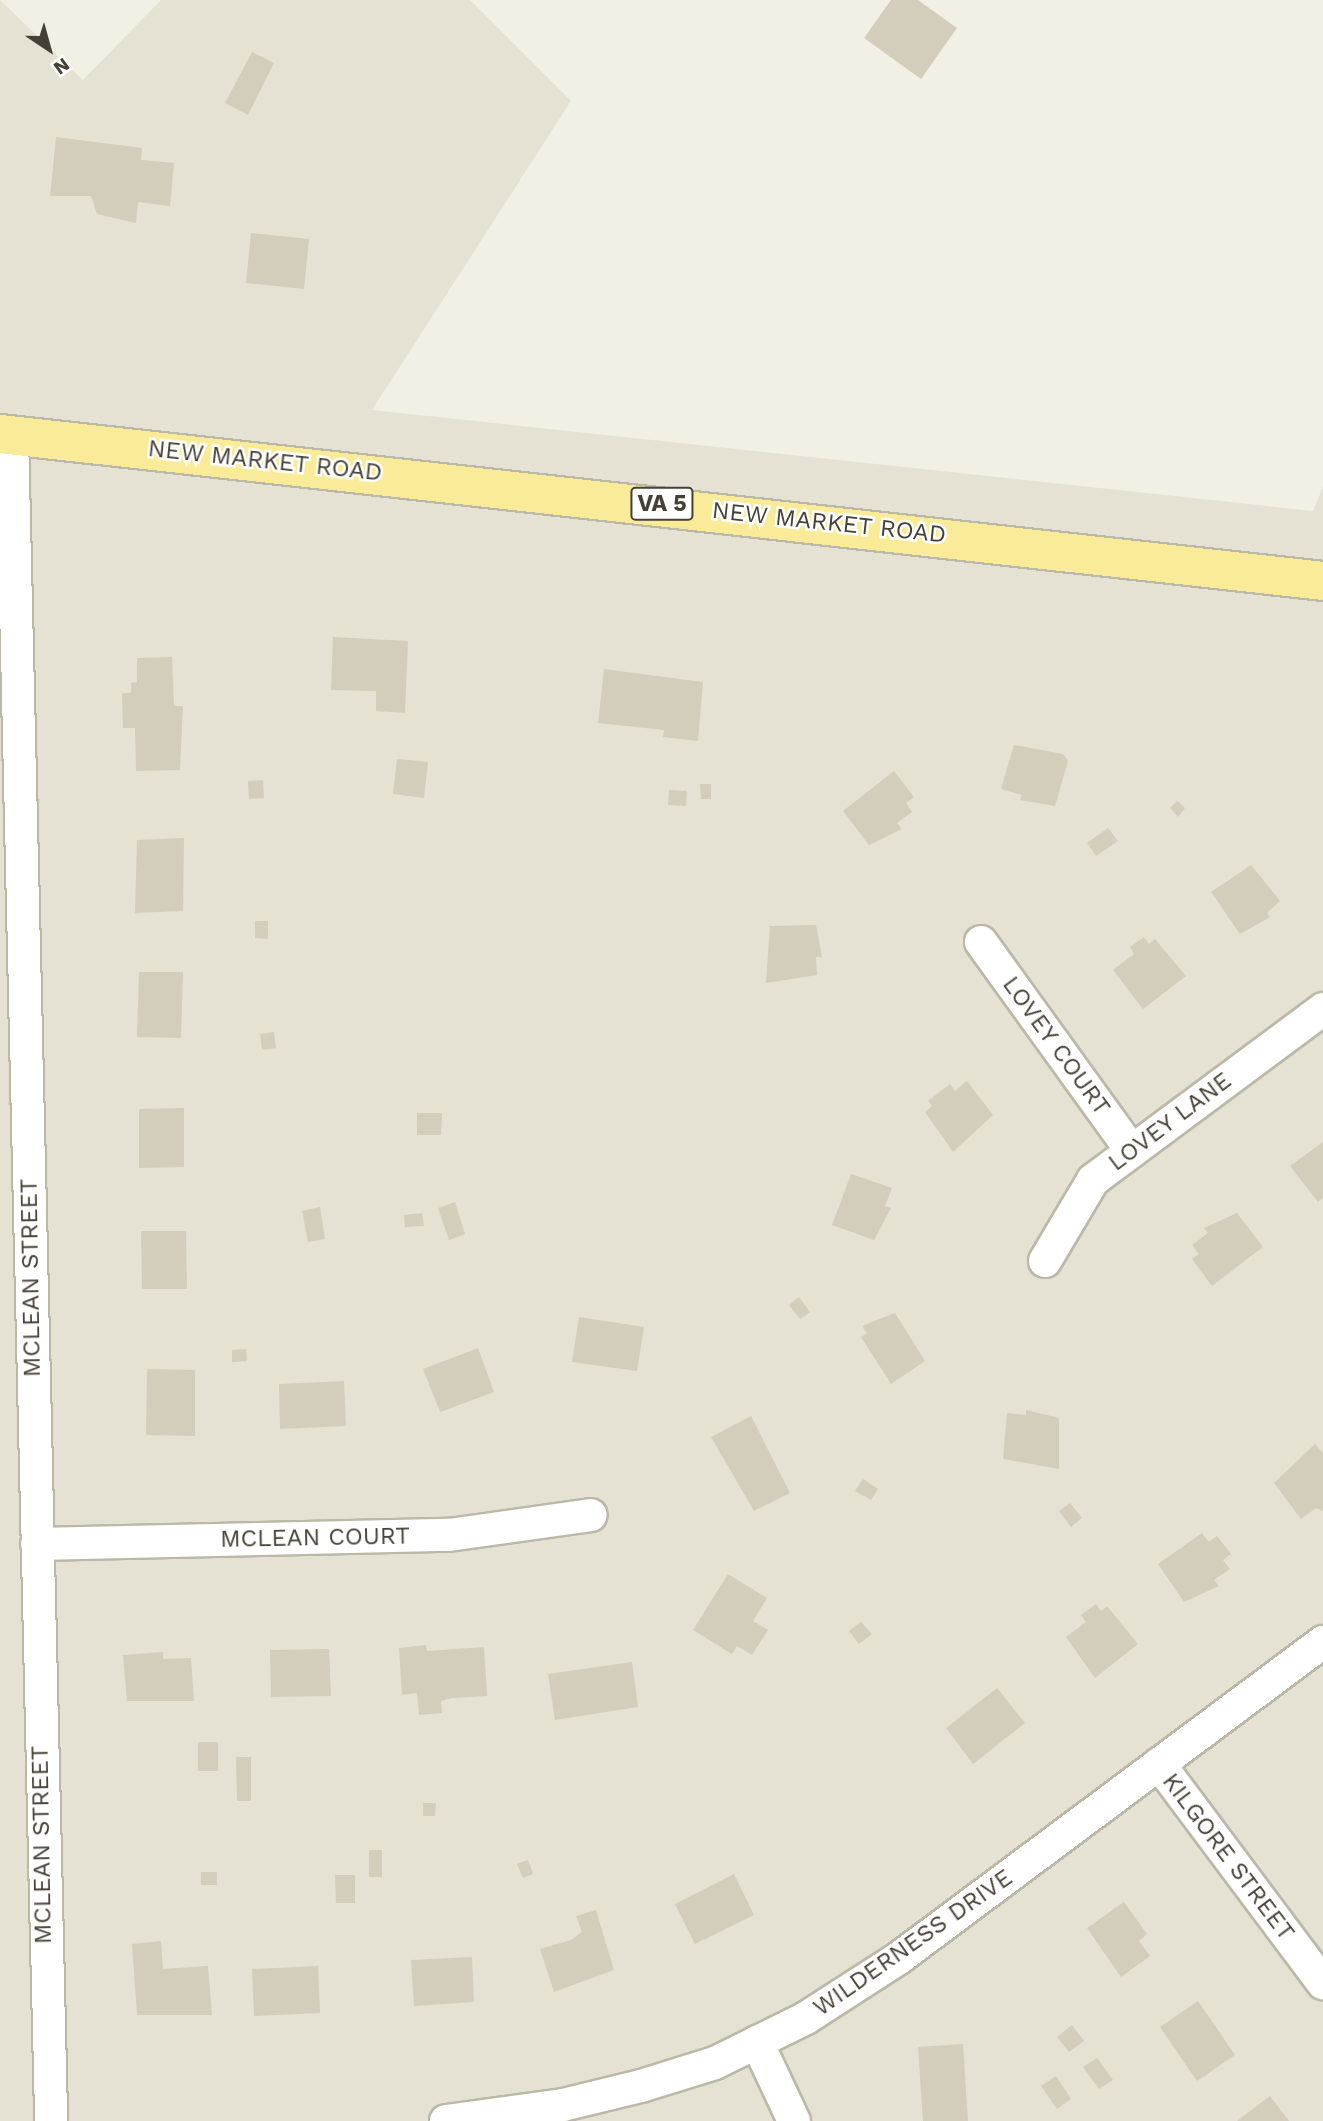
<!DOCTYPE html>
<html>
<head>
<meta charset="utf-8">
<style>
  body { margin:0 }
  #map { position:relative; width:1323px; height:2121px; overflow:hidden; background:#f2f0e5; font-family:"Work Sans",sans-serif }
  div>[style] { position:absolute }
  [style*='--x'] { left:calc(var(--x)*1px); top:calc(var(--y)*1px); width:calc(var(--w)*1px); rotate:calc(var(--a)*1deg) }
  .residential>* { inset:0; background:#e5e2d3 }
  .building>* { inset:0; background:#d3cdbb }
  .roads { filter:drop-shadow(2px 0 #bcb8a8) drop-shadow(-2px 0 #bcb8a8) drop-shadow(0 2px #bcb8a8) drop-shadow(0 -2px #bcb8a8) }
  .street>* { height:32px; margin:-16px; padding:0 16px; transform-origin:16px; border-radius:16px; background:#fff }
  .primary>* { height:38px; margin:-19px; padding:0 19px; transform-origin:19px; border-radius:19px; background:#f9eb97 }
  span { translate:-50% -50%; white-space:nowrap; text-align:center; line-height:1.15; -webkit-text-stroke:5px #fff; paint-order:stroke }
  .shield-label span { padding:2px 5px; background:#fff; border:2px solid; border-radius:5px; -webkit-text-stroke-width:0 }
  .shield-label { font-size:23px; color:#444035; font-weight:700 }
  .street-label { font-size:24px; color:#444035 }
  .north { position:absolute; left:14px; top:14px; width:70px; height:70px; -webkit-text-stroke:5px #fff; paint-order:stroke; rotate:144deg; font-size:19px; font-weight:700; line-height:28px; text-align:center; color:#444035 }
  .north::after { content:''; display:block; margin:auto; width:24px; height:32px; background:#444035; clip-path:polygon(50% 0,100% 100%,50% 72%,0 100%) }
</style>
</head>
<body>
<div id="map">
  <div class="residential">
    <div style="clip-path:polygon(0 0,83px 80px,161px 0,470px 0,571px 101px,372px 410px,1313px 511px,1323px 487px,1323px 2121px,0 2121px)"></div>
  </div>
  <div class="building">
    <div style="clip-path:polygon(891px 0,918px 0,957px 28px,921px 79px,864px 38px)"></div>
    <div style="clip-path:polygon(252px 52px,274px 63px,248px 115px,225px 103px)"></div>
    <div style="clip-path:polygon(56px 137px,142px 148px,141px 160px,174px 163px,170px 206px,138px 202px,136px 223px,97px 214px,91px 196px,50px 196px)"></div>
    <div style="clip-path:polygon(251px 233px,309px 239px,304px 289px,246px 283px)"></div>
    <div style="clip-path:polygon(333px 637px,408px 641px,405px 713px,376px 711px,376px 691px,331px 690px)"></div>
    <div style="clip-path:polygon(172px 657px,174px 706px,183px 706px,180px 770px,136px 771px,135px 728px,123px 728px,122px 693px,131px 693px,131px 683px,137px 682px,137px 658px)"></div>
    <div style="clip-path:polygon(604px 669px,703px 682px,698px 741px,663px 737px,664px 730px,598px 723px)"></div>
    <div style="clip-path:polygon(1014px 745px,1063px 754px,1068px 761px,1055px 806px,1020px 800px,1022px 795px,1001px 789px)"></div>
    <div style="clip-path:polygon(397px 759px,428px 762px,424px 798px,393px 794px)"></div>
    <div style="clip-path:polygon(894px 771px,914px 797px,906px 803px,912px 812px,897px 823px,902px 829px,869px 845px,843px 811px)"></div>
    <div style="clip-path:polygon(263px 780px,264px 798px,249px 799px,248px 781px)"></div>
    <div style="clip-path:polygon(700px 784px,711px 784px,711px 799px,701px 799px)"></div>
    <div style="clip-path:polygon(669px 790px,687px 791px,686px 806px,668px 805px)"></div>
    <div style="clip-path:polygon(1177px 801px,1185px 808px,1178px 817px,1170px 808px)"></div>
    <div style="clip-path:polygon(1108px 828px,1118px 841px,1096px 856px,1087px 843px)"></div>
    <div style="clip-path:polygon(184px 838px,183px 911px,135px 913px,137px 840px)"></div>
    <div style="clip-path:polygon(1251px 865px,1280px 901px,1267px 913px,1270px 917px,1240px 934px,1211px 892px)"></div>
    <div style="clip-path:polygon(255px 921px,268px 921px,268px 939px,255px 938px)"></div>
    <div style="clip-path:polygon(816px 925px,822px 957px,816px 957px,817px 975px,766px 983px,770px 926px)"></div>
    <div style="clip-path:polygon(1144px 937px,1149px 944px,1155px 939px,1186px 976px,1143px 1009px,1113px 970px,1134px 954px,1130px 947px)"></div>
    <div style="clip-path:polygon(139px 972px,183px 972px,181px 1038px,137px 1037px)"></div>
    <div style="clip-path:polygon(274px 1032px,276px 1048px,262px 1050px,260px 1034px)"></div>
    <div style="clip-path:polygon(967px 1081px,993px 1115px,953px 1152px,925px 1112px,932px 1106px,928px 1101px,950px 1084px,955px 1091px)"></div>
    <div style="clip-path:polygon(184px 1108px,184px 1167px,139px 1168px,139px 1109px)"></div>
    <div style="clip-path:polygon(417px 1113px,442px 1113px,441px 1135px,417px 1135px)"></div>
    <div style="clip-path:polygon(1323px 1142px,1323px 1198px,1318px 1202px,1290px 1166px)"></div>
    <div style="clip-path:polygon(851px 1174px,892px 1188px,885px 1206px,891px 1208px,874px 1240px,832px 1225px)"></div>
    <div style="clip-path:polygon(455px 1202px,465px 1234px,449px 1240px,438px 1208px)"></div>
    <div style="clip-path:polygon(320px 1207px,325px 1239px,308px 1242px,302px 1211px)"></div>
    <div style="clip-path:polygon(422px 1213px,424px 1226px,405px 1227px,404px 1215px)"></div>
    <div style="clip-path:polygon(1237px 1213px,1263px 1247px,1212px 1286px,1192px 1259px,1199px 1254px,1192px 1245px,1208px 1233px,1204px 1228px)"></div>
    <div style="clip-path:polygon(141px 1231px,186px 1231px,187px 1289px,142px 1289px)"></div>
    <div style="clip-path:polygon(799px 1297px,810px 1312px,800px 1319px,789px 1305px)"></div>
    <div style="clip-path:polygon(895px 1313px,925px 1361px,891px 1384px,861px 1337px,867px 1333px,862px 1326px)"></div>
    <div style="clip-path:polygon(579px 1317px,644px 1327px,637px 1371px,572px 1362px)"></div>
    <div style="clip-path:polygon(478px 1348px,494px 1392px,440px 1412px,423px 1369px)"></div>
    <div style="clip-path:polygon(246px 1349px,247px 1361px,232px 1362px,232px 1350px)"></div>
    <div style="clip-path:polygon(147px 1369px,195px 1370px,195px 1436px,146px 1435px)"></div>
    <div style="clip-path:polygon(344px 1381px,346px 1426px,280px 1429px,279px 1384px)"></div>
    <div style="clip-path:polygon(1026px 1410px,1059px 1418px,1059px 1469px,1003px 1459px,1007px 1413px,1026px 1415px)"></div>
    <div style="clip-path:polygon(751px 1416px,790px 1493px,754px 1511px,711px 1437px)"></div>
    <div style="clip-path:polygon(1315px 1444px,1323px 1453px,1323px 1511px,1316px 1508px,1301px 1519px,1274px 1483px)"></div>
    <div style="clip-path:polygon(863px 1479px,878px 1489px,871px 1500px,855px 1491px)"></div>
    <div style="clip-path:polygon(1070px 1503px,1082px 1518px,1071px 1527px,1059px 1511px)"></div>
    <div style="clip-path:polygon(1202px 1533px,1209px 1542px,1217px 1536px,1231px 1554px,1223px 1560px,1230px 1569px,1214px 1580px,1219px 1586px,1184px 1602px,1158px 1564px)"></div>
    <div style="clip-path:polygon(728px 1574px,767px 1598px,753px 1621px,768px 1630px,752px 1655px,737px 1646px,732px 1654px,693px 1630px)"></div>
    <div style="clip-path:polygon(1096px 1604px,1101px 1611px,1107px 1606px,1138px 1644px,1095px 1678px,1066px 1637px,1086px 1622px,1081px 1615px)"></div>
    <div style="clip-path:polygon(861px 1622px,872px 1634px,859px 1644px,849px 1631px)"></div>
    <div style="clip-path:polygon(426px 1645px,427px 1651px,484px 1647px,487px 1696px,452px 1698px,441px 1701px,442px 1713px,419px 1715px,417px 1693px,402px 1695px,399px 1648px)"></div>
    <div style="clip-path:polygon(329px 1649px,331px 1696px,271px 1697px,270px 1650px)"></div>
    <div style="clip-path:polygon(163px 1652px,163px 1659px,191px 1658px,194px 1701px,127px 1701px,123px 1655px)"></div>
    <div style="clip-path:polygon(632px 1662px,638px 1707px,555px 1720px,548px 1674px)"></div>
    <div style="clip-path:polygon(997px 1688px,1025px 1723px,973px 1764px,946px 1728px)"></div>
    <div style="clip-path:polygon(198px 1742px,218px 1742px,218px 1771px,198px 1771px)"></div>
    <div style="clip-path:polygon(236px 1757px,251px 1757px,251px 1801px,237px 1801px)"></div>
    <div style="clip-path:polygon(423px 1803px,436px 1803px,435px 1816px,423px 1816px)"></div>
    <div style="clip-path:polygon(369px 1850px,382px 1850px,382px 1877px,369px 1877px)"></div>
    <div style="clip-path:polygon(528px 1860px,533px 1874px,523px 1878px,517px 1864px)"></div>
    <div style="clip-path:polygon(201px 1872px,217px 1872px,217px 1885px,201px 1885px)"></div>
    <div style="clip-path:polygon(734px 1874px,754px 1915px,695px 1944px,675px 1904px)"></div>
    <div style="clip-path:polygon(335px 1875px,355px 1875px,355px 1903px,336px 1903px)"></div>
    <div style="clip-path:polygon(1124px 1902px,1147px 1934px,1139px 1941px,1150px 1956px,1121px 1977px,1087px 1928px)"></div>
    <div style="clip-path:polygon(596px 1910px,614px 1970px,554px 1992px,540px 1949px,571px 1940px,582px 1932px,576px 1916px)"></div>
    <div style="clip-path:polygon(161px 1941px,163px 1969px,208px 1966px,212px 2015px,137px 2015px,132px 1944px)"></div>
    <div style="clip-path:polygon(472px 1957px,474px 2002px,414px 2006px,411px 1960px)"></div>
    <div style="clip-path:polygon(318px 1966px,320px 2013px,254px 2016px,252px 1969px)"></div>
    <div style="clip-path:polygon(1198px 2001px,1235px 2055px,1197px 2081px,1160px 2027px)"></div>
    <div style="clip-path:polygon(1072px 2025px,1084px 2041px,1069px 2052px,1057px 2037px)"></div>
    <div style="clip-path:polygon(963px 2044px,968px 2121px,923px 2121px,918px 2047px)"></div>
    <div style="clip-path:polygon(1097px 2058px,1113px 2080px,1099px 2089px,1083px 2067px)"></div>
    <div style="clip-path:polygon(1056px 2076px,1071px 2099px,1057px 2109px,1041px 2086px)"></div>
    <div style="clip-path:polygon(1270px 2096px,1289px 2121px,1237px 2121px)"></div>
  </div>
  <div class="roads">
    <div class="street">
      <div style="--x:12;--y:435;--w:1686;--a:88.67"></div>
      <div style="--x:981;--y:942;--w:258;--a:54.2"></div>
      <div style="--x:1045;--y:1261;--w:94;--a:-59.3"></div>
      <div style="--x:1093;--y:1180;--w:287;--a:-36.6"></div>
      <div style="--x:37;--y:1544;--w:412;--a:-1.3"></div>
      <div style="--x:449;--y:1535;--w:143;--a:-8"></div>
      <div style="--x:1159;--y:1764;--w:274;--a:53.2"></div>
      <div style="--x:757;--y:2042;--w:87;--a:64.9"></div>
      <div style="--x:446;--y:2121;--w:118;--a:-7.8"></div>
      <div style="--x:563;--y:2105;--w:80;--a:-13.7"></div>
      <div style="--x:641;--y:2086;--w:77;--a:-17.3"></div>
      <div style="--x:715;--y:2063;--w:102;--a:-26.3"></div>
      <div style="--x:806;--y:2018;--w:111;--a:-32.8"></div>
      <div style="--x:899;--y:1958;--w:529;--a:-36.7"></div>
    </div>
    <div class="primary">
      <div style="--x:0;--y:434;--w:1331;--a:6.34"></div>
    </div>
  </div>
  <div class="shield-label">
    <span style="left:662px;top:504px">VA 5</span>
  </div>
  <div class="street-label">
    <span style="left:265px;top:461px;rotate:6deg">NEW MARKET ROAD</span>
    <span style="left:829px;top:523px;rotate:6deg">NEW MARKET ROAD</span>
    <span style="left:1056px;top:1046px;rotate:54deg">LOVEY COURT</span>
    <span style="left:1170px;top:1122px;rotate:-37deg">LOVEY LANE</span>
    <span style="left:31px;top:1278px;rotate:-91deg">MCLEAN STREET</span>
    <span style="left:315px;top:1538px;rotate:-1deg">MCLEAN COURT</span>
    <span style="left:42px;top:1845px;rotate:-91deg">MCLEAN STREET</span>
    <span style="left:1228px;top:1857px;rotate:53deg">KILGORE STREET</span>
    <span style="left:913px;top:1943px;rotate:-35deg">WILDERNESS DRIVE</span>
  </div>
  <div class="north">N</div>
</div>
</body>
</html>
